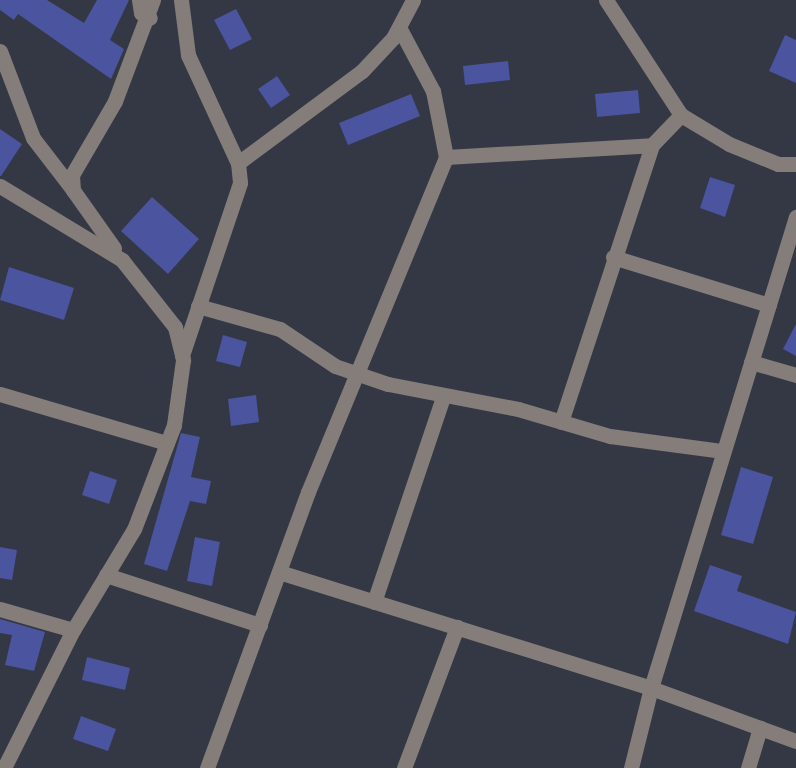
<!DOCTYPE html>
<html>
<head>
<meta charset="utf-8">
<style>
  body { margin:0 }
  #map { position:relative; width:796px; height:768px; overflow:hidden; background:#343744; font-family:"DM Sans",sans-serif }
  div>[style] { position:absolute }
  [style*='--x'] { left:calc(var(--x)*1px); top:calc(var(--y)*1px); width:calc(var(--w)*1px); rotate:calc(var(--a)*1deg) }
  .building>* { inset:0; background:#4a549f }
  .minor>* { height:15px; margin:-7.5px; padding:0 7.5px; transform-origin:7.5px; border-radius:7.5px; background:#847d79 }
  span { translate:-50% -50%; white-space:nowrap; text-align:center; line-height:1.15; -webkit-text-stroke:5px #2a2d3a; paint-order:stroke }
</style>
</head>
<body>
<div id="map">
  <div class="building">
    <div style="clip-path:polygon(0 0,47px 0,84px 23px,97px 0,129px 0,110px 40px,124px 49px,111px 79px,18px 14px,14px 20px,0 10px)"></div>
    <div style="clip-path:polygon(236px 9px,252px 39px,230px 50px,214px 20px)"></div>
    <div style="clip-path:polygon(785px 35px,796px 40px,796px 83px,769px 71px)"></div>
    <div style="clip-path:polygon(508px 61px,510px 80px,465px 85px,463px 66px)"></div>
    <div style="clip-path:polygon(277px 76px,290px 95px,271px 108px,258px 89px)"></div>
    <div style="clip-path:polygon(638px 90px,640px 113px,597px 117px,595px 94px)"></div>
    <div style="clip-path:polygon(411px 94px,420px 116px,348px 145px,339px 123px)"></div>
    <div style="clip-path:polygon(0 129px,22px 144px,1px 176px,0 176px)"></div>
    <div style="clip-path:polygon(710px 177px,735px 185px,725px 217px,700px 208px)"></div>
    <div style="clip-path:polygon(152px 197px,199px 239px,168px 274px,121px 231px)"></div>
    <div style="clip-path:polygon(9px 267px,74px 288px,64px 320px,0 300px)"></div>
    <div style="clip-path:polygon(796px 324px,796px 356px,783px 349px)"></div>
    <div style="clip-path:polygon(223px 335px,247px 342px,240px 367px,216px 361px)"></div>
    <div style="clip-path:polygon(256px 395px,259px 422px,231px 426px,228px 399px)"></div>
    <div style="clip-path:polygon(181px 433px,200px 437px,191px 477px,211px 481px,206px 504px,190px 501px,167px 571px,144px 564px)"></div>
    <div style="clip-path:polygon(741px 467px,773px 477px,753px 544px,721px 535px)"></div>
    <div style="clip-path:polygon(90px 471px,117px 480px,109px 504px,82px 495px)"></div>
    <div style="clip-path:polygon(195px 537px,220px 542px,212px 586px,187px 581px)"></div>
    <div style="clip-path:polygon(0 547px,17px 550px,12px 580px,0 578px)"></div>
    <div style="clip-path:polygon(710px 565px,742px 576px,737px 591px,796px 612px,788px 644px,694px 611px)"></div>
    <div style="clip-path:polygon(0 619px,45px 632px,34px 671px,5px 665px,12px 635px,0 633px)"></div>
    <div style="clip-path:polygon(87px 657px,130px 668px,125px 690px,82px 680px)"></div>
    <div style="clip-path:polygon(81px 716px,116px 729px,108px 751px,73px 739px)"></div>
  </div>
  <div class="minor">
    <div style="--x:139;--y:0;--w:13;--a:81"></div>
    <div style="--x:141;--y:13;--w:10;--a:29"></div>
    <div style="--x:181;--y:0;--w:55;--a:82.7"></div>
    <div style="--x:188;--y:55;--w:119;--a:65.2"></div>
    <div style="--x:238;--y:163;--w:20;--a:84"></div>
    <div style="--x:240;--y:183;--w:182;--a:108.6"></div>
    <div style="--x:606;--y:0;--w:137;--a:56.9"></div>
    <div style="--x:681;--y:115;--w:56;--a:31.1"></div>
    <div style="--x:729;--y:144;--w:53;--a:22.2"></div>
    <div style="--x:778;--y:164;--w:18;--a:0"></div>
    <div style="--x:0;--y:51;--w:93;--a:69.2"></div>
    <div style="--x:33;--y:138;--w:66;--a:52.4"></div>
    <div style="--x:446;--y:157;--w:206;--a:-3.3"></div>
    <div style="--x:238;--y:163;--w:154;--a:-36.6"></div>
    <div style="--x:362;--y:71;--w:45;--a:-46.8"></div>
    <div style="--x:393;--y:38;--w:43;--a:-62.2"></div>
    <div style="--x:0;--y:186;--w:143;--a:31.2"></div>
    <div style="--x:122;--y:260;--w:85;--a:51.7"></div>
    <div style="--x:175;--y:327;--w:34;--a:76"></div>
    <div style="--x:183;--y:360;--w:66;--a:97.9"></div>
    <div style="--x:174;--y:425;--w:111;--a:111"></div>
    <div style="--x:134;--y:529;--w:118;--a:121.1"></div>
    <div style="--x:73;--y:630;--w:154;--a:116.6"></div>
    <div style="--x:114;--y:248;--w:71;--a:-125.3"></div>
    <div style="--x:73;--y:190;--w:15;--a:-94"></div>
    <div style="--x:72;--y:175;--w:86;--a:-59.8"></div>
    <div style="--x:115;--y:101;--w:108;--a:-69.4"></div>
    <div style="--x:613;--y:257;--w:163;--a:17.1"></div>
    <div style="--x:198;--y:306;--w:85;--a:15.7"></div>
    <div style="--x:280;--y:329;--w:66;--a:33.9"></div>
    <div style="--x:335;--y:366;--w:56;--a:18.8"></div>
    <div style="--x:388;--y:384;--w:132;--a:10.9"></div>
    <div style="--x:518;--y:409;--w:96;--a:16.4"></div>
    <div style="--x:610;--y:436;--w:114;--a:7.6"></div>
    <div style="--x:751;--y:362;--w:47;--a:16.1"></div>
    <div style="--x:0;--y:394;--w:174;--a:16.4"></div>
    <div style="--x:561;--y:422;--w:292;--a:-71.8"></div>
    <div style="--x:652;--y:145;--w:42;--a:-46"></div>
    <div style="--x:279;--y:572;--w:390;--a:17.3"></div>
    <div style="--x:651;--y:688;--w:154;--a:20.1"></div>
    <div style="--x:106;--y:575;--w:162;--a:18"></div>
    <div style="--x:374;--y:602;--w:216;--a:-71.4"></div>
    <div style="--x:0;--y:609;--w:76;--a:16"></div>
    <div style="--x:207;--y:768;--w:294;--a:-69.9"></div>
    <div style="--x:308;--y:492;--w:362;--a:-67.6"></div>
    <div style="--x:446;--y:157;--w:67;--a:-101.1"></div>
    <div style="--x:433;--y:91;--w:72;--a:-118"></div>
    <div style="--x:404;--y:768;--w:151;--a:-69.4"></div>
    <div style="--x:631;--y:768;--w:82;--a:-76"></div>
    <div style="--x:651;--y:688;--w:493;--a:-72.9"></div>
    <div style="--x:748;--y:768;--w:42;--a:-73.3"></div>
  </div>
</div>
</body>
</html>
